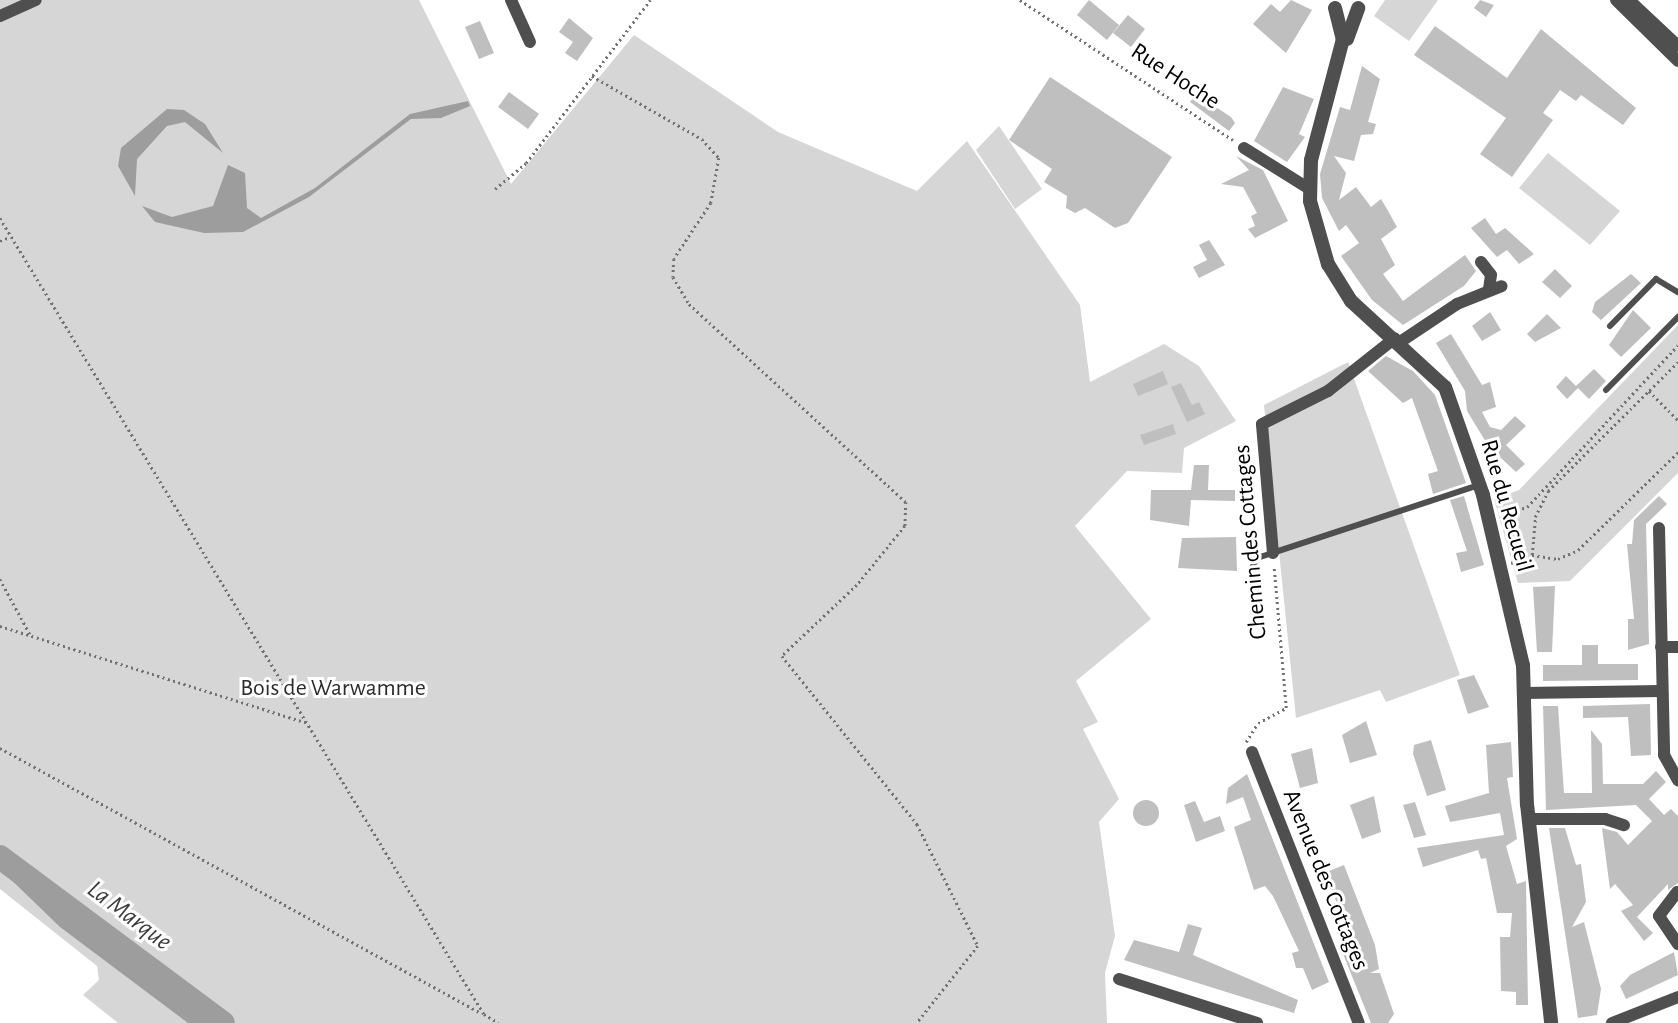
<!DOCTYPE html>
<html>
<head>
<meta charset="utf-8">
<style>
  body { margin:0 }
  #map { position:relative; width:1678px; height:1023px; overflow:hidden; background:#fff; font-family:"Alegreya Sans",sans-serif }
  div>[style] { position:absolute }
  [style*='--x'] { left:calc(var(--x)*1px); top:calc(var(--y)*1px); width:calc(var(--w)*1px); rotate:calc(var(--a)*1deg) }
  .green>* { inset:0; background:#d6d6d6 }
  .water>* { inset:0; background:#9d9d9d }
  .river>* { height:24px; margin:-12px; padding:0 12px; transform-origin:12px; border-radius:12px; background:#9d9d9d }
  .building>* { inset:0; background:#bfbfbf }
  .round { border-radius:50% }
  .path>* { height:2.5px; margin-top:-1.25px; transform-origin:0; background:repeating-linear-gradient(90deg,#717171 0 2px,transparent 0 5.5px) }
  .service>* { height:6px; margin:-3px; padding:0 3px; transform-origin:3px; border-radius:3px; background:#4f4f4f }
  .minor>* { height:12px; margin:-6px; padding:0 6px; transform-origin:6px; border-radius:6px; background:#4f4f4f }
  .tertiary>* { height:14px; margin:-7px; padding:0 7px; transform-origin:7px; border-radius:7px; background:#4f4f4f }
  span { translate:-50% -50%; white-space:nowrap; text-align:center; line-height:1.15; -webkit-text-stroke:6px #fff; paint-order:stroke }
  .street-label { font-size:24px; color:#000 }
  .park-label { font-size:24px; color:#2d2d2d }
  .water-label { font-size:26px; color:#3e3e3e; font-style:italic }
</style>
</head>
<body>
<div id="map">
  <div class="green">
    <div style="clip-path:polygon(0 0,419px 0,511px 184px,634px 35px,778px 132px,917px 191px,967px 141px,1080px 305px,1090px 382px,1164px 344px,1199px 366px,1236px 421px,1184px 448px,1182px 473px,1127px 471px,1075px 526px,1151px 619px,1076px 681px,1098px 722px,1083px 729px,1119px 799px,1099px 822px,1115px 936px,1105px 973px,1107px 1023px,118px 1023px,83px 995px,99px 980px,97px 966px,0 889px)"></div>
    <div style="clip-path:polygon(1385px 0,1438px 0,1409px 41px,1374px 16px)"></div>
    <div style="clip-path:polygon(999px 126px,1042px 189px,1015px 209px,976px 150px)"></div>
    <div style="clip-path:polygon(1548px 153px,1620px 211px,1590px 245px,1519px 188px)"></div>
    <div style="clip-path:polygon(1678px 325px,1678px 473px,1570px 581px,1518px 583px,1494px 499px,1519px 490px)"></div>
    <div style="clip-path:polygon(1348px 362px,1460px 675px,1386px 702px,1380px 690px,1296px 718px,1264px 405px)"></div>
  </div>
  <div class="water">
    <div style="clip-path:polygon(468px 101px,470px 106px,441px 118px,411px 119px,309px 197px,243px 232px,204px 233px,155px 222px,142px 206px,172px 217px,213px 206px,228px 165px,245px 173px,247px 208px,261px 218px,315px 188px,410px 114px)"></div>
    <div style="clip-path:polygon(167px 109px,184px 110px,205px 124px,223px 153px,185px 122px,167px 126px,137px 159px,135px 196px,118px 166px,121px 148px)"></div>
    <div style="clip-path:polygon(0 858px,75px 926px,203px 1023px,188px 1023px,60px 927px,0 869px)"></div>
  </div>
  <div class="river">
    <div style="--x:0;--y:857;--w:278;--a:36.7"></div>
  </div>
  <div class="building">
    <div style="clip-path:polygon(1089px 0,1119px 25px,1107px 40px,1077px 15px)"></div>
    <div style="clip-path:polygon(1291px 0,1312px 10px,1286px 53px,1253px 24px,1271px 4px,1280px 12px)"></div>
    <div style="clip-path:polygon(1480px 0,1494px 5px,1486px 17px,1474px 8px)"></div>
    <div style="clip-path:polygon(1128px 15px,1145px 29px,1131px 47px,1113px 33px)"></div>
    <div style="clip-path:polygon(569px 18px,593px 38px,577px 61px,565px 53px,573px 42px,559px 32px)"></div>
    <div style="clip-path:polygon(480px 21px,494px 53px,479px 59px,465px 27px)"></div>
    <div style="clip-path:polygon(1435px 26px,1507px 78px,1541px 29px,1636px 108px,1623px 125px,1581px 95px,1576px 101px,1560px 90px,1543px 113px,1553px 120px,1512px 177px,1480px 154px,1506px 118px,1414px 55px)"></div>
    <div style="clip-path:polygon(1362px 66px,1380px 79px,1368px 122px,1376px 124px,1373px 134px,1361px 135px,1354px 161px,1334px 156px,1346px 173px,1339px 200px,1356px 187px,1371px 207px,1381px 199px,1387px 209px,1397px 227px,1381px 239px,1395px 265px,1383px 274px,1403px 301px,1465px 255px,1476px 271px,1464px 286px,1403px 325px,1372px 300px,1341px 256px,1359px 243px,1346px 225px,1339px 231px,1322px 198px,1320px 174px,1340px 107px,1350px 110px)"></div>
    <div style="clip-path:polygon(1050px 77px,1172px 157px,1128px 223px,1115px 228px,1085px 208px,1075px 213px,1066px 208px,1067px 196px,1044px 182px,1052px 169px,1009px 140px)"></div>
    <div style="clip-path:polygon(1283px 87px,1314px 99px,1299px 134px,1305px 137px,1287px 162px,1254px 141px)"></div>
    <div style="clip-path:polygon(509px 92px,539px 114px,528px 129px,498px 107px)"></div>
    <div style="clip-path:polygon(1196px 94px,1231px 117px,1235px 123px,1229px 131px,1190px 102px)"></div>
    <div style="clip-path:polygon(1236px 156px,1263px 170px,1288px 221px,1255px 238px,1248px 229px,1255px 226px,1251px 216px,1257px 213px,1243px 187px,1221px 184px,1249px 170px)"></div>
    <div style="clip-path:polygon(1485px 218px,1496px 234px,1505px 228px,1534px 254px,1519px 264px,1507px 250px,1497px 257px,1471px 228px)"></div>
    <div style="clip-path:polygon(1209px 240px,1225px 265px,1199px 278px,1193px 267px,1207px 260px,1199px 245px)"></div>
    <div style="clip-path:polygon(1555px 269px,1572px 286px,1560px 298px,1542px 282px)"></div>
    <div style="clip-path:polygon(1631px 274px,1641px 283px,1601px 320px,1592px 312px,1595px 302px)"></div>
    <div style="clip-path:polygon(1633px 310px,1651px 328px,1621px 357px,1609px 345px)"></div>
    <div style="clip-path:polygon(1490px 312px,1501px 330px,1482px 341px,1472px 326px)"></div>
    <div style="clip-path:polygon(1547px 314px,1561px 328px,1535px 342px,1527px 334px)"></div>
    <div style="clip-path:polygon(1451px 334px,1482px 385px,1490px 382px,1496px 407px,1482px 412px,1490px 427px,1501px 430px,1515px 416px,1526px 426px,1506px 445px,1525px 464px,1516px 472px,1489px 447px,1467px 411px,1465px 391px,1436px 343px)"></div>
    <div style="clip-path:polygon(1386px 356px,1413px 371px,1435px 395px,1466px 483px,1433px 494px,1428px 474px,1438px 471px,1412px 398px,1403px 403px,1368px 371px)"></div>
    <div style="clip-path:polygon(1594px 369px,1606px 381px,1589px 399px,1578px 388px,1567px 399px,1556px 387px,1566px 376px,1576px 386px)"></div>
    <div style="clip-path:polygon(1163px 371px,1168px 384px,1138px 396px,1133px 384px)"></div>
    <div style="clip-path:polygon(1181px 383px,1192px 405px,1199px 402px,1205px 414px,1187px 422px,1171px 387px)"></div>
    <div style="clip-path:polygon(1173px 424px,1176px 434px,1144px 445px,1140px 435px)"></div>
    <div style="clip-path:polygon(1194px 465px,1209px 465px,1208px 490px,1235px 490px,1235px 501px,1191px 500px,1189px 526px,1150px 520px,1151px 490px,1191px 490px)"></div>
    <div style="clip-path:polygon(1464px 496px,1484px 565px,1461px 572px,1456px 553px,1467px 551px,1450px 500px)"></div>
    <div style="clip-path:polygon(1659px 496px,1667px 504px,1646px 524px,1649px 644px,1628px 650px,1628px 619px,1634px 619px,1627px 544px,1632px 544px,1634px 520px)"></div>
    <div style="clip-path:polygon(1236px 537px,1237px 571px,1178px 568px,1182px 538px)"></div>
    <div style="clip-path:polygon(1555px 586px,1552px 652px,1537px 652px,1533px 587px)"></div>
    <div style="clip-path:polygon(1582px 645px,1598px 645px,1598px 664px,1638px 664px,1638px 680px,1543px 681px,1543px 665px,1582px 665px)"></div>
    <div style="clip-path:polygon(1474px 675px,1489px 707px,1468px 714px,1457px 680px)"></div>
    <div style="clip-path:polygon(1650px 704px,1651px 755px,1631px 756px,1628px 717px,1583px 718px,1583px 706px)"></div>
    <div style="clip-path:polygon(1543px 706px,1558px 706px,1564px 793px,1592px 793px,1591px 730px,1602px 744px,1603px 784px,1643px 784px,1656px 771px,1666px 782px,1649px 799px,1664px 815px,1671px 809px,1678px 816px,1678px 883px,1668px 890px,1668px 884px,1637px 917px,1653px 933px,1644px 941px,1621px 911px,1633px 905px,1615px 884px,1610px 889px,1602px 828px,1617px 832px,1628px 845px,1652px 821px,1636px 805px,1546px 810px)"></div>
    <div style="clip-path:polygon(1366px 721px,1377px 755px,1350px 763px,1342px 735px)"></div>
    <div style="clip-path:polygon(1431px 740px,1446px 790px,1427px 796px,1413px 754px,1414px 745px)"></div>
    <div style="clip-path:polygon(1511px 742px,1513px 777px,1507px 778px,1517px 839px,1506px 846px,1517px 884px,1526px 881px,1528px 1005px,1516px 1005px,1516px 992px,1501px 991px,1500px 937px,1510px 937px,1512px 913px,1497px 913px,1486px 858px,1481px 859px,1478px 850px,1423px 867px,1417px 848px,1504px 835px,1500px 813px,1450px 822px,1445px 806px,1489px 793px,1486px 745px)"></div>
    <div style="clip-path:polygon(1312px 748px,1318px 783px,1300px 788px,1291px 754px)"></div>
    <div style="clip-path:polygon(1247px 774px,1329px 982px,1312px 990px,1303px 968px,1296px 968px,1292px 953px,1299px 951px,1273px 896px,1265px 886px,1254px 890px,1234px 827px,1251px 820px,1243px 797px,1226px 804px,1228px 788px)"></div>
    <div style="clip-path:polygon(1374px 796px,1381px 832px,1362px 839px,1350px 805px)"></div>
    <div class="round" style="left:1133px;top:800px;width:26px;height:26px"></div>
    <div style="clip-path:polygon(1195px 801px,1204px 822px,1220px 816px,1225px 831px,1196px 842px,1184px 805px)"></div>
    <div style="clip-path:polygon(1415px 802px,1426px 835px,1414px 838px,1403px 805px)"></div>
    <div style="clip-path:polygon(1549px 828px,1565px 828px,1576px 865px,1581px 864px,1586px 902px,1572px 927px,1584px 922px,1601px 989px,1597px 1015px,1578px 1018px)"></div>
    <div style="clip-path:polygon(1344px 865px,1375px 945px,1379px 969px,1370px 973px,1380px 973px,1394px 1014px,1388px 1023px,1371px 1023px,1341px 949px,1355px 944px,1324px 873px)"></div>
    <div style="clip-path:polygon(1188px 924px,1202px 928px,1193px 955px,1298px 1000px,1294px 1013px,1124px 960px,1134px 940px,1179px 952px)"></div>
    <div style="clip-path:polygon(1674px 952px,1678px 975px,1626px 999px,1620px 986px,1630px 975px)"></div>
  </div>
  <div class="path">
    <div style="--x:1020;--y:0;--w:255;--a:33.3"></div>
    <div style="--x:592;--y:76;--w:127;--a:29.8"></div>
    <div style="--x:702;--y:139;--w:25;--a:48"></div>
    <div style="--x:719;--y:158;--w:46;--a:100.1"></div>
    <div style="--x:711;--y:203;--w:67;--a:123.5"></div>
    <div style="--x:674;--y:259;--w:18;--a:93"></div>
    <div style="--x:673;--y:277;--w:31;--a:59"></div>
    <div style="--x:689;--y:304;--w:294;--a:42.4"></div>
    <div style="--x:906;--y:502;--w:24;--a:92"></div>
    <div style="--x:905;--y:526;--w:76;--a:129.1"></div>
    <div style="--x:857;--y:585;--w:103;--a:136.6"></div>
    <div style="--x:782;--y:656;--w:216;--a:51.2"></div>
    <div style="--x:917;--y:824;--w:136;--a:63.4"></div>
    <div style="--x:978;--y:946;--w:98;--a:128.4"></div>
    <div style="--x:495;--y:189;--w:40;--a:-40"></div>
    <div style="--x:526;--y:163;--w:205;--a:-52.7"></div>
    <div style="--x:0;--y:218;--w:932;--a:58.7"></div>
    <div style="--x:484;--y:1014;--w:17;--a:31"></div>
    <div style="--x:0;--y:241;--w:11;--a:-22"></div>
    <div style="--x:1649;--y:391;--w:41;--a:45"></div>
    <div style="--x:1501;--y:515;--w:27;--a:-17"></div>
    <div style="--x:1527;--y:507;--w:221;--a:-47"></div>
    <div style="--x:1532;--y:555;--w:26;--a:9"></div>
    <div style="--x:1558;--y:559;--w:22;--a:-24"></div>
    <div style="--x:1578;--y:550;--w:140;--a:-44.4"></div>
    <div style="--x:1511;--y:563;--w:22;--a:-21"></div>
    <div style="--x:1532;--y:555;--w:38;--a:-85"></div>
    <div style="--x:1535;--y:517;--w:29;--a:-63"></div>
    <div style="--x:1548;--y:491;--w:183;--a:-44.8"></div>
    <div style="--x:0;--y:579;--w:65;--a:61.5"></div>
    <div style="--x:0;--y:626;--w:320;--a:17.5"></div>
    <div style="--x:1246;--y:742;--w:22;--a:-58"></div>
    <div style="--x:1258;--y:723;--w:32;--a:-28"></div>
    <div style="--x:1286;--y:708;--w:142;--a:-94.9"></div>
    <div style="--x:0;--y:748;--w:549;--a:28.85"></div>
  </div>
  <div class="service">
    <div style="--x:1610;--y:326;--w:66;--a:-45.6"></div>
    <div style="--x:1656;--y:279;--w:26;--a:31"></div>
    <div style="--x:1606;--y:390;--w:103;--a:-45.4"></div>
    <div style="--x:1256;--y:618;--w:50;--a:-94.6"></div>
    <div style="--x:1252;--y:568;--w:11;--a:-63"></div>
    <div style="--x:1257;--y:558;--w:234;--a:-18.2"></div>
  </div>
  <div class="minor">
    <div style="--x:511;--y:0;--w:46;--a:65.7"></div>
    <div style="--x:1616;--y:0;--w:87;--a:44.5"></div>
    <div style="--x:1629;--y:0;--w:67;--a:43.2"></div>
    <div style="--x:0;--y:16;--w:39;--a:-24"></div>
    <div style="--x:1244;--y:148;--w:75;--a:32"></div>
    <div style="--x:1481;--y:262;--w:16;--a:52"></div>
    <div style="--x:1491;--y:275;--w:15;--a:98"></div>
    <div style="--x:1400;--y:342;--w:69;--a:-33.7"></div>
    <div style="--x:1457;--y:304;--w:48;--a:-21.8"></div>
    <div style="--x:1659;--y:528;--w:227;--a:88.7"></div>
    <div style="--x:1664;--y:755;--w:29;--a:61"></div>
    <div style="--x:1273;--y:553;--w:129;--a:-94.9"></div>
    <div style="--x:1262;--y:424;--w:74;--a:-26.6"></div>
    <div style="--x:1328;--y:391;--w:85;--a:-38.3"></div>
    <div style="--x:1661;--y:647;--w:17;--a:0"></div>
    <div style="--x:1524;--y:693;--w:138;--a:-0.8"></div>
    <div style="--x:1252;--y:752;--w:291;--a:68.5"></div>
    <div style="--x:1529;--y:819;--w:76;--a:0"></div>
    <div style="--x:1605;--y:819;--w:20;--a:18"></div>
    <div style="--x:1677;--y:892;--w:30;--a:127"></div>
    <div style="--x:1659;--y:916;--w:34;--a:56"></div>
    <div style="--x:1119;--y:979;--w:145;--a:17.7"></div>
    <div style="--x:1612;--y:1023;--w:71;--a:-21.5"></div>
  </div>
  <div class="tertiary">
    <div style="--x:1335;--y:8;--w:32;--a:76"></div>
    <div style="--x:1343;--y:39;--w:125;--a:104.8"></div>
    <div style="--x:1311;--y:160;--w:41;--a:91.4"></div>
    <div style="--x:1310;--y:201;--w:66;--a:74.1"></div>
    <div style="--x:1328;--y:264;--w:44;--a:58.1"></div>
    <div style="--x:1351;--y:301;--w:127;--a:42.5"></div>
    <div style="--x:1445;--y:387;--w:114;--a:70.6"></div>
    <div style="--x:1483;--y:495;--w:175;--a:76.8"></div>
    <div style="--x:1523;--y:665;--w:139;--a:88.4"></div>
    <div style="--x:1527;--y:804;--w:220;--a:83.7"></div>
    <div style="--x:1347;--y:39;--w:33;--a:-70"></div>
  </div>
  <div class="street-label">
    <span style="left:1175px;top:77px;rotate:33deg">Rue Hoche</span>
    <span style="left:1506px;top:506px;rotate:74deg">Rue du Recueil</span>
    <span style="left:1251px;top:542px;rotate:-95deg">Chemin des Cottages</span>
    <span style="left:1325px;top:880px;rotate:68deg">Avenue des Cottages</span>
  </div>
  <div class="park-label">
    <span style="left:333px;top:689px">Bois de Warwamme</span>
  </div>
  <div class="water-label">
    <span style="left:129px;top:916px;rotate:37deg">La Marque</span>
  </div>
</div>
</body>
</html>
